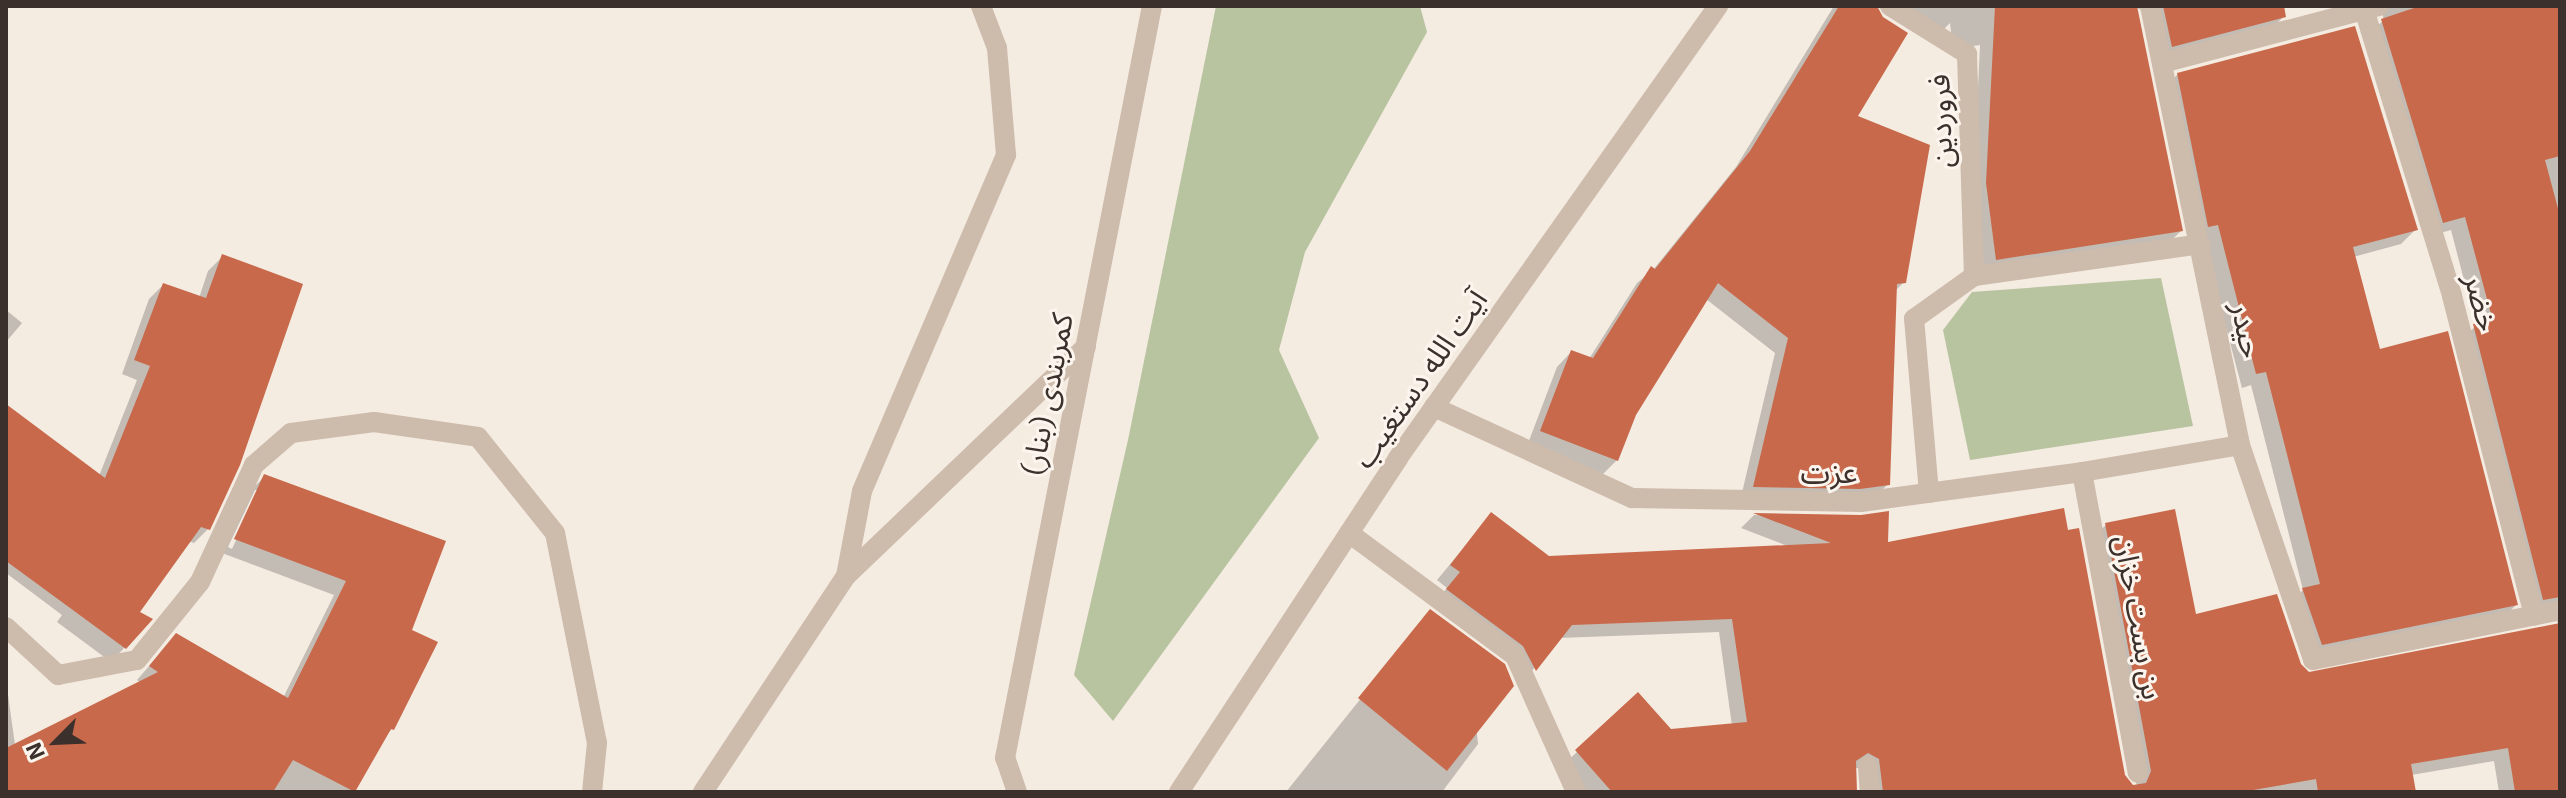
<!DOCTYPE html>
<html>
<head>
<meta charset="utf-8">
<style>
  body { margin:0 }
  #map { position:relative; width:2566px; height:798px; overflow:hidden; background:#f4ebe1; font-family:"Exo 2","Noto Sans Arabic",sans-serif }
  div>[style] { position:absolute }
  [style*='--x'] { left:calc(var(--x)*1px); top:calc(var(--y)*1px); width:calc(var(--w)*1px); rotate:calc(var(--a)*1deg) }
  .green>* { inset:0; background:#b8c4a0 }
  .shadow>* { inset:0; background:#0003 }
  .building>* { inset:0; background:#c8694b }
  .minor>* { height:20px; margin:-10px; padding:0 10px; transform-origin:10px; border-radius:10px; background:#cdbbac }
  span { translate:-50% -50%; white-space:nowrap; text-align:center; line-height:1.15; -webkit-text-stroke:6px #fbf5ee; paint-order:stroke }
  .street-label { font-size:30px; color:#3b302b }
  .frame { position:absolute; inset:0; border:8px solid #3b302b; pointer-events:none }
  .north { position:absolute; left:16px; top:702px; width:80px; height:80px; -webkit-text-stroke:6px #fbf5ee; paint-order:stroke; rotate:246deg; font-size:22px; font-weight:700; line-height:32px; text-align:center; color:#3b302b }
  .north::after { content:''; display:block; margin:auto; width:28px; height:36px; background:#3b302b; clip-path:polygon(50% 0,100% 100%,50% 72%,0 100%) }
</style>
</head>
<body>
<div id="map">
  <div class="green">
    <div style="clip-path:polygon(1216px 6px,1420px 6px,1427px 32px,1305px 252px,1279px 350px,1319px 438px,1113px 721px,1074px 675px,1128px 440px)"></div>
    <div style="clip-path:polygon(2161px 278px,2193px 426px,1970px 460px,1943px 330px,1972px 292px)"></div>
  </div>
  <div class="shadow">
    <div style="clip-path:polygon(1834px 6px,2282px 6px,2284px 16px,2270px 31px,2158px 60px,2146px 12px,2137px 8px,2181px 231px,2166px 245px,1982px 273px,1973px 199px,1980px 45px,1953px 49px,1950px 23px,1936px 37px,1877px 7px,1855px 117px,1904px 282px,1895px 291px,1888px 484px,1873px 499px,1740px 501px,1775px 353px,1706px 299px,1634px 414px,1617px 460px,1602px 475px,1527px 446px,1557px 367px,1571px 352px,1589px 359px,1637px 283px,1653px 270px,1736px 167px)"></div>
    <div style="clip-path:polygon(2380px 6px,2560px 6px,2560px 792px,2499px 792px,2494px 761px,2411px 775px,2414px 792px,1866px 792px,1865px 774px,1858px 768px,1853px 768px,1856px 792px,1585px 792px,1562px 766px,1638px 695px,1670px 731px,1732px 726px,1719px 632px,1559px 638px,1521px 684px,1509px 660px,1434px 604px,1447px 588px,1437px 580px,1491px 515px,1548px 558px,1790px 547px,1741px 528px,1754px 515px,1861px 517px,2127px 784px,2137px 787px,2091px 539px,2106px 525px,2195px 616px,2299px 665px,2310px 675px,2558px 624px,2555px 615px,2543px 611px,2459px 341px,2476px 326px,2451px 230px,2429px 236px,2367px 35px,2384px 20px)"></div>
    <div style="clip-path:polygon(2178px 74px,2416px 229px,2401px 244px,2353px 257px,2378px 351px,2516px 605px,2501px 620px,2307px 659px,2288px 605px,2303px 590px,2251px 385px,2242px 388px,2163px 89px)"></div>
    <div style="clip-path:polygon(222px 257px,208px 529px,194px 543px,188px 541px,137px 612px,125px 647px,111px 662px,57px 622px,62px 615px,6px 573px,6px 407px,99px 476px,137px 380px,122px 374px,149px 299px,163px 285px,199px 298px,208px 271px)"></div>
    <div style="clip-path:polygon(6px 310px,22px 323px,6px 342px)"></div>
    <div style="clip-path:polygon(evenodd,265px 476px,410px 631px,392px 729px,382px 739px,352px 792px,6px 792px,6px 680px,15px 745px,141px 683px,137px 680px,176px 635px,283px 698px,334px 595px,222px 553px,251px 490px,265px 476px,255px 490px,259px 490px,232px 549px,228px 547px,255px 490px)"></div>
    <div style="clip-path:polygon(1430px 612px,1467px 639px,1478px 744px,1442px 792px,1286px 792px)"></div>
  </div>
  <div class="building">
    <div style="clip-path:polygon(1839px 6px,1877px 6px,1883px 17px,1908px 33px,1858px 116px,1930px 145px,1906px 283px,1897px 284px,1890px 485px,1860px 489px,1753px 487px,1788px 338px,1718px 283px,1636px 415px,1618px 461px,1540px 431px,1571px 350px,1593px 358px,1651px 266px,1655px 269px,1750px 151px)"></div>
    <div style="clip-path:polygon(1995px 6px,2137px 6px,2183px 231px,1996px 260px,1986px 183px)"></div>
    <div style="clip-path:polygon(2163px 6px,2284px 6px,2286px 17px,2172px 47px)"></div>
    <div style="clip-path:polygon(2420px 6px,2560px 6px,2560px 156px,2545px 160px,2560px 216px,2560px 597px,2543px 600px,2473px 324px,2488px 320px,2487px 316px,2491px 314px,2465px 217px,2443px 223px,2381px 19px)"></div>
    <div style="clip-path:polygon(2355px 26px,2418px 230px,2353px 247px,2380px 349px,2448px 331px,2518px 605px,2322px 645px,2302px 588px,2320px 584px,2266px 372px,2256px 374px,2218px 225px,2208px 227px,2177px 73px)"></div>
    <div style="clip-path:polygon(222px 254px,303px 284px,240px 465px,210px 530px,201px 527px,140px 612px,153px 619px,126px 649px,6px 561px,6px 404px,105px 478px,150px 366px,134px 360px,163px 283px,206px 298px)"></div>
    <div style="clip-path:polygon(264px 474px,446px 541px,412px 630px,438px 642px,394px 730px,391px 729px,355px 792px,293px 760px,273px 792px,6px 792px,6px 748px,158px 672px,149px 666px,176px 633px,288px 698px,346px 581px,234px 539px)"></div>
    <div style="clip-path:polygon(2064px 508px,2068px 530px,2079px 528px,2125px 775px,2133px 785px,2146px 783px,2151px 771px,2105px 523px,2175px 509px,2196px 614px,2277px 594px,2301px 664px,2309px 672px,2560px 623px,2560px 792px,2515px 792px,2508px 748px,2411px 764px,2416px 792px,2318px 792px,2316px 779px,2242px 792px,1883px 792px,1879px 759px,1868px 753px,1856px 761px,1857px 792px,1612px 792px,1575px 750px,1638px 692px,1671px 729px,1747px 722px,1732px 619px,1572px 625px,1536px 671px,1523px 646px,1446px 589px,1460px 572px,1450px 565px,1491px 512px,1549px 556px,1831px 543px,1753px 513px,1861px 515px,1889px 511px,1888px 542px)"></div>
    <div style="clip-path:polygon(1430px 609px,1505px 664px,1514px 686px,1447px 771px,1358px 698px)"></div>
  </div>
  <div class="minor">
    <div style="--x:1890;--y:6;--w:91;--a:31.9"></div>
    <div style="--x:1967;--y:54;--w:222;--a:88.2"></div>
    <div style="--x:2150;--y:6;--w:448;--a:78.4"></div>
    <div style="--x:2240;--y:445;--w:227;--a:71.2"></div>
    <div style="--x:2313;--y:660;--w:252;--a:-11.4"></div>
    <div style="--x:2363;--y:6;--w:303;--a:72.9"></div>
    <div style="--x:2452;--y:296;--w:330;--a:75.6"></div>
    <div style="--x:2162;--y:63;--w:224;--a:-14.7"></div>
    <div style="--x:1434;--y:407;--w:218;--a:24.7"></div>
    <div style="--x:1632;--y:498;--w:229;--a:1"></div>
    <div style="--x:1861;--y:502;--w:223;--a:-7.7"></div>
    <div style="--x:2082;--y:472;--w:160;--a:-9.7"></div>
    <div style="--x:2082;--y:472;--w:306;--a:79.5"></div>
    <div style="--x:1929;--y:493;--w:175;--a:-94.9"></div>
    <div style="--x:1914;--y:319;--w:74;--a:-35.6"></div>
    <div style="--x:1974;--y:276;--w:229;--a:-8"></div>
    <div style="--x:1349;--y:533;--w:207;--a:36.5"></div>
    <div style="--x:1515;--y:656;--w:149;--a:65.8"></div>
    <div style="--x:846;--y:576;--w:86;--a:-79.3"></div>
    <div style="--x:862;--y:491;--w:366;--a:-66.8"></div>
    <div style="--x:1006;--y:155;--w:107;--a:-94.8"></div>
    <div style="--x:997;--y:48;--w:45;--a:-110.9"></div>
    <div style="--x:6;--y:627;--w:71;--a:42.7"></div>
    <div style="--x:58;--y:675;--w:80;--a:-10.8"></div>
    <div style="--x:137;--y:660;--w:100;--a:-51.1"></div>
    <div style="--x:200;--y:582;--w:129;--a:-65.2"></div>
    <div style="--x:254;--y:465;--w:49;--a:-40.9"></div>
    <div style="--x:291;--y:433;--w:84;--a:-7.5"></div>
    <div style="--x:374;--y:422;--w:105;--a:8.2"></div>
    <div style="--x:478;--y:437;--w:123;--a:51.3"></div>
    <div style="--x:555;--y:533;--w:214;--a:78.7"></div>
    <div style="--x:597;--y:743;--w:49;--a:95.8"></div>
    <div style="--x:1868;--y:766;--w:26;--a:86"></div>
    <div style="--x:703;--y:792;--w:259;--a:-56.5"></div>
    <div style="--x:846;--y:576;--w:332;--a:-43.7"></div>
    <div style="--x:1017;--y:792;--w:36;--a:-109"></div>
    <div style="--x:1005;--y:758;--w:766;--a:-78.94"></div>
    <div style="--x:1179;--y:792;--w:399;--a:-56.7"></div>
    <div style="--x:1398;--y:458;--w:554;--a:-54.7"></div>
  </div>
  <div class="street-label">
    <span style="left:1939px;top:121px;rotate:-92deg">فروردین</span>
    <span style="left:2483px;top:302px;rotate:75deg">خضر</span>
    <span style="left:2248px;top:330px;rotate:79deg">حیدر</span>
    <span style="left:1419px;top:378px;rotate:-55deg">آیت الله دستغیب</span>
    <span style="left:1046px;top:394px;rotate:-79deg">کمربندی (بنار)</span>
    <span style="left:1829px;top:471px">عزت</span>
    <span style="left:2140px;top:617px;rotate:80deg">بن بست خزان</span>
  </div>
  <div class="frame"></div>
  <div class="north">N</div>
</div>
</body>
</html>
